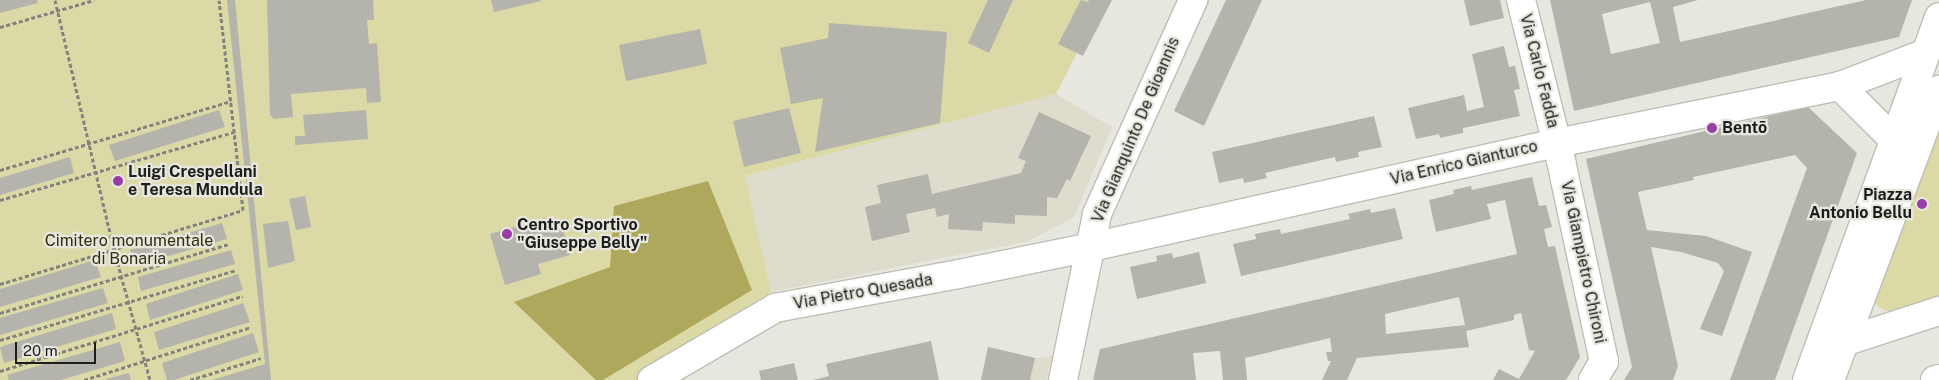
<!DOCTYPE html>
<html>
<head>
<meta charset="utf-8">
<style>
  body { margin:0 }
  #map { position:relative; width:1939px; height:380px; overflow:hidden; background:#e7e7df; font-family:"Public Sans",sans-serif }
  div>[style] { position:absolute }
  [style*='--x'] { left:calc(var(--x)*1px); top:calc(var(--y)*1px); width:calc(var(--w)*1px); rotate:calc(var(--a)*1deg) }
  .built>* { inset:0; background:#dddccd }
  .green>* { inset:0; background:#dbd9a6 }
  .forest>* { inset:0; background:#ada85c }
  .building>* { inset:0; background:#b4b4ad }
  .path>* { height:3px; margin-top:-1.5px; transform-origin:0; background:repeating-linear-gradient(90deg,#83837e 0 4px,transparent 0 6.5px) }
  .roads { filter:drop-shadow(1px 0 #bebdb6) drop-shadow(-1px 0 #bebdb6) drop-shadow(0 1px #bebdb6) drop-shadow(0 -1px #bebdb6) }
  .minor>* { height:28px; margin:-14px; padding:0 14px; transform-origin:14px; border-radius:14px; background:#fff }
  .dots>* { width:14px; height:14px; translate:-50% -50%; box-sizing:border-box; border:2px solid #e7e7df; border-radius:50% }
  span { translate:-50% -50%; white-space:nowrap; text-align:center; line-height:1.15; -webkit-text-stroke:4.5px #e7e7df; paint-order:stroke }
  .street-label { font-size:16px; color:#1d1d1b }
  .poi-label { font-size:16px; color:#1d1d1b; font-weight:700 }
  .left { translate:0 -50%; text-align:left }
  .right { translate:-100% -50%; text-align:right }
  .park-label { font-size:16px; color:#312e0c }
  .scale { position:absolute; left:15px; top:342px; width:81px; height:22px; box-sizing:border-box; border:2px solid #1d1d1b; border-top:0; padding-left:6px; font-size:15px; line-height:18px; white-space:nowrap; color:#1d1d1b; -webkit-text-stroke:4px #e7e7df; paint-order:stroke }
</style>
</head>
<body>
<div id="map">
  <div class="built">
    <div style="clip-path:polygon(1056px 94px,1112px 127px,1074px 217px,1029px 241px,771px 292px,745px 176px)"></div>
    <div style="clip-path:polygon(988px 347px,1035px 358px,1052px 356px,1046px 380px,981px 380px)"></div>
  </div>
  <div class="green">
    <div style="clip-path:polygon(0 0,1104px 0,1056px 94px,745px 176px,771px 292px,642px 370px,646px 380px,0 380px)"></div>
    <div style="clip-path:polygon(1936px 122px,1939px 130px,1939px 296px,1893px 312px,1883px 310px,1876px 304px,1873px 296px)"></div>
  </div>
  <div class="forest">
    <div style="clip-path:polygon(708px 181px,752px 290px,603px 380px,596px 380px,514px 302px,610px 267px,614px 206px)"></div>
  </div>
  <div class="building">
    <div style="clip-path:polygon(0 0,37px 0,38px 3px,0 13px)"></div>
    <div style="clip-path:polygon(227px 0,235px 0,271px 380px,212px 380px,265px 364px)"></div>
    <div style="clip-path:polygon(267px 0,373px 0,374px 20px,367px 20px,369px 44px,377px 43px,381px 102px,367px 103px,366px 88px,291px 94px,293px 117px,274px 119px,270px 115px)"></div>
    <div style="clip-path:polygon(491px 0,541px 0,541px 1px,494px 12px)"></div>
    <div style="clip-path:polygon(988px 0,1013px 0,989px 53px,968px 43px)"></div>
    <div style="clip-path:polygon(1081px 0,1088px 2px,1089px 0,1112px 0,1083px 56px,1058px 44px)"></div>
    <div style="clip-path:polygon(1226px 0,1262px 0,1204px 126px,1174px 111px)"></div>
    <div style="clip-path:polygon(1464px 0,1500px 0,1504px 18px,1470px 26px)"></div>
    <div style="clip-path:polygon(evenodd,1550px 0,1698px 0,1673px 7px,1680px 42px,1866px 0,1912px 0,1899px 37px,1574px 111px,1550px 0,1650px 2px,1660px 43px,1611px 54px,1602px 14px,1650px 2px)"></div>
    <div style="clip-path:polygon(829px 23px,947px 32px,940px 123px,815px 152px,823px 98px,791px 104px,780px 48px,828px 38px)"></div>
    <div style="clip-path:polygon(700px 29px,707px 64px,626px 81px,619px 45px)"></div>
    <div style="clip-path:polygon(1504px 46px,1509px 67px,1515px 66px,1520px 89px,1514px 90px,1520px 116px,1463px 128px,1463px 133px,1440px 138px,1439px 134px,1416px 139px,1408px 108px,1464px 95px,1467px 111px,1484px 107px,1472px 54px)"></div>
    <div style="clip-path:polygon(1808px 107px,1857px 153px,1775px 380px,1730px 380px,1807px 168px,1795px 155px,1693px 177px,1694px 180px,1638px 192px,1647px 230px,1706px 236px,1752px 252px,1722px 336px,1700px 329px,1724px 271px,1718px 263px,1681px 252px,1651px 247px,1678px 366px,1673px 380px,1624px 380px,1632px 367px,1586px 159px)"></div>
    <div style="clip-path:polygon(789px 108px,801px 153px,744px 167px,733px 121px)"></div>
    <div style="clip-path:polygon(219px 110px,225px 127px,115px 161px,109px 145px)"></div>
    <div style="clip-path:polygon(366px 110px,368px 139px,295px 145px,295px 136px,305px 136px,303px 115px)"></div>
    <div style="clip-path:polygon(1039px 112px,1091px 136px,1070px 181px,1067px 179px,1057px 198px,1047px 197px,1047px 216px,1015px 215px,1015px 224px,983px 222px,982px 231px,948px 229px,949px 214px,937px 217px,935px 208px,906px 214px,910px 232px,872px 241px,865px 207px,881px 203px,877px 185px,928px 174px,932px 194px,1021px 173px,1026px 161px,1018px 158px)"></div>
    <div style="clip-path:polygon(1374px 116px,1382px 147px,1358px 152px,1359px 157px,1336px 162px,1335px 157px,1265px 173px,1267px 178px,1244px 183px,1243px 178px,1219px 183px,1212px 152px)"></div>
    <div style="clip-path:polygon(70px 157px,74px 173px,0 195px,0 178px)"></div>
    <div style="clip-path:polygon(evenodd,1532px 177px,1539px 206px,1546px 205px,1552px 227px,1544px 229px,1548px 247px,1555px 246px,1580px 357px,1566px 380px,1493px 380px,1499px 369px,1519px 379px,1535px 351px,1529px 350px,1521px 313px,1514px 315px,1514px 320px,1466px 331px,1469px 347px,1357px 358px,1347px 380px,1322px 380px,1331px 361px,1328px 361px,1326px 352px,1332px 352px,1330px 338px,1245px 358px,1247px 380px,1223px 380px,1220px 351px,1193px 353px,1196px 380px,1093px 380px,1100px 349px,1517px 254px,1505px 200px,1487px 204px,1491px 219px,1436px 232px,1429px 200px,1454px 194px,1453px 190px,1471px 186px,1472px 190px,1532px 177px,1459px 297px,1465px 325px,1386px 334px,1385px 314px,1459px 297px)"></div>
    <div style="clip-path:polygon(305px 196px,311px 227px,296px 230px,289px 199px)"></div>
    <div style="clip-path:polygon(1395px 208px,1403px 239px,1241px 276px,1233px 244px,1256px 239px,1255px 234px,1280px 229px,1281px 234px,1350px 219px,1348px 214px,1370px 209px,1371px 213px)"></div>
    <div style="clip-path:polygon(545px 218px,550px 233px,563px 229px,570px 255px,538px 264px,541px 274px,505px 285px,490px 234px)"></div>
    <div style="clip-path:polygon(288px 221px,295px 261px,268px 268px,263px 224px)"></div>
    <div style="clip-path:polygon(222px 223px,227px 239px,134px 266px,130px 250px)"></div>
    <div style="clip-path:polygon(231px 250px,235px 264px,141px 291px,138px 277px)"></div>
    <div style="clip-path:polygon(1199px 252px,1206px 283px,1137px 299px,1130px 267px,1157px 261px,1156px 256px,1172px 253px,1173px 258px)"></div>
    <div style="clip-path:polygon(95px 260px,101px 277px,0 307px,0 289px)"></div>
    <div style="clip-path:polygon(238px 274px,243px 290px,150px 320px,146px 304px)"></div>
    <div style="clip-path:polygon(103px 288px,108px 303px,0 335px,0 318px)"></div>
    <div style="clip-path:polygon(243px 303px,250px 322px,159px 350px,154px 332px)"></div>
    <div style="clip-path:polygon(112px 313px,116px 329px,4px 363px,0 347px)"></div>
    <div style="clip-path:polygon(253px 333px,259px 352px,174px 380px,167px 380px,162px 363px)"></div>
    <div style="clip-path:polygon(931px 341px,939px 380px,813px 380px,829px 376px,826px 364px)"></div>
    <div style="clip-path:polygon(120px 342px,125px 361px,61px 380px,9px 380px,7px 375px)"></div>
    <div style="clip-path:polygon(988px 347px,1035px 358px,1030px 380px,981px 380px)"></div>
    <div style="clip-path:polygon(794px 363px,798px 380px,761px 380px,759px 371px)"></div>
    <div style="clip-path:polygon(129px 373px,131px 380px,106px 380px,106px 379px)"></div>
  </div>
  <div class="path">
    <div style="--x:55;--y:0;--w:257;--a:76.7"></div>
    <div style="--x:114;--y:250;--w:135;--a:74.5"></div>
    <div style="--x:0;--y:27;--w:98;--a:-16"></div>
    <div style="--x:0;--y:170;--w:241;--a:-16.6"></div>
    <div style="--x:0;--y:200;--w:244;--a:-16.2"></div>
    <div style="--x:0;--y:284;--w:254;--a:-16.9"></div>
    <div style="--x:243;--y:210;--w:211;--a:-96.5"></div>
    <div style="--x:0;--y:313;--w:238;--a:-16.8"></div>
    <div style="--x:0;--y:340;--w:246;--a:-16.5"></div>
    <div style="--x:0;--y:371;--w:254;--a:-17.2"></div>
    <div style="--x:84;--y:380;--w:175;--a:-17.6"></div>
    <div style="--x:190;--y:380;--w:74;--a:-17.2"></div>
  </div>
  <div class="roads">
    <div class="minor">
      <div style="--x:1521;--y:0;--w:166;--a:76"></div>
      <div style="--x:1561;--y:161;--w:205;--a:77.9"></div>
      <div style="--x:1604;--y:361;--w:22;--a:120"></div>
      <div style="--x:1840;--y:86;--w:76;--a:45"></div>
      <div style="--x:1831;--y:346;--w:114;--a:-18"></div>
      <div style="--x:652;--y:380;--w:143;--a:-30.3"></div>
      <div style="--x:775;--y:308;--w:187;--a:-10.5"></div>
      <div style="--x:959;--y:274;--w:135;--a:-11.6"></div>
      <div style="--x:1091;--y:247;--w:477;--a:-12.6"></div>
      <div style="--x:1557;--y:143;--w:289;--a:-11.4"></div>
      <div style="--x:1840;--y:86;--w:92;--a:-21"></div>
      <div style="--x:1063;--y:380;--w:169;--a:-78.4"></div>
      <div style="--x:1097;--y:214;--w:235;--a:-65.8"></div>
      <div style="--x:1807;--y:380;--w:386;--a:-70"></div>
      <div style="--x:1830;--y:380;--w:310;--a:-69.4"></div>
      <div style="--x:1935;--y:380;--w:4;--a:-14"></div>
    </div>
  </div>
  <div class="dots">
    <div style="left:1712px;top:128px;background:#993ca5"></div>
    <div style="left:118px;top:181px;background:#993ca5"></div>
    <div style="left:1922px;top:204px;background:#993ca5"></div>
    <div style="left:507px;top:234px;background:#993ca5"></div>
  </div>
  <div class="street-label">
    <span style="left:1539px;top:71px;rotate:76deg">Via Carlo Fadda</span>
    <span style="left:1136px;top:130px;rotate:-67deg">Via Gianquinto De Gioannis</span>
    <span style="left:1464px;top:163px;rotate:-13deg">Via Enrico Gianturco</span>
    <span style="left:1583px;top:262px;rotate:78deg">Via Giampietro Chironi</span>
    <span style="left:863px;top:292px;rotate:-10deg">Via Pietro Quesada</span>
  </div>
  <div class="poi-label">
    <span class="left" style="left:1722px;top:128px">Bentō</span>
    <span class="left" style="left:128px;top:181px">Luigi Crespellani<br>e Teresa Mundula</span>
    <span class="right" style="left:1912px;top:204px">Piazza<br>Antonio Bellu</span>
    <span class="left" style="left:517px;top:234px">Centro Sportivo<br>"Giuseppe Belly"</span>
  </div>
  <div class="park-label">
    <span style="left:129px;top:250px">Cimitero monumentale<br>di Bonaria</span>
  </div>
  <div class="scale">20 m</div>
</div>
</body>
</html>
